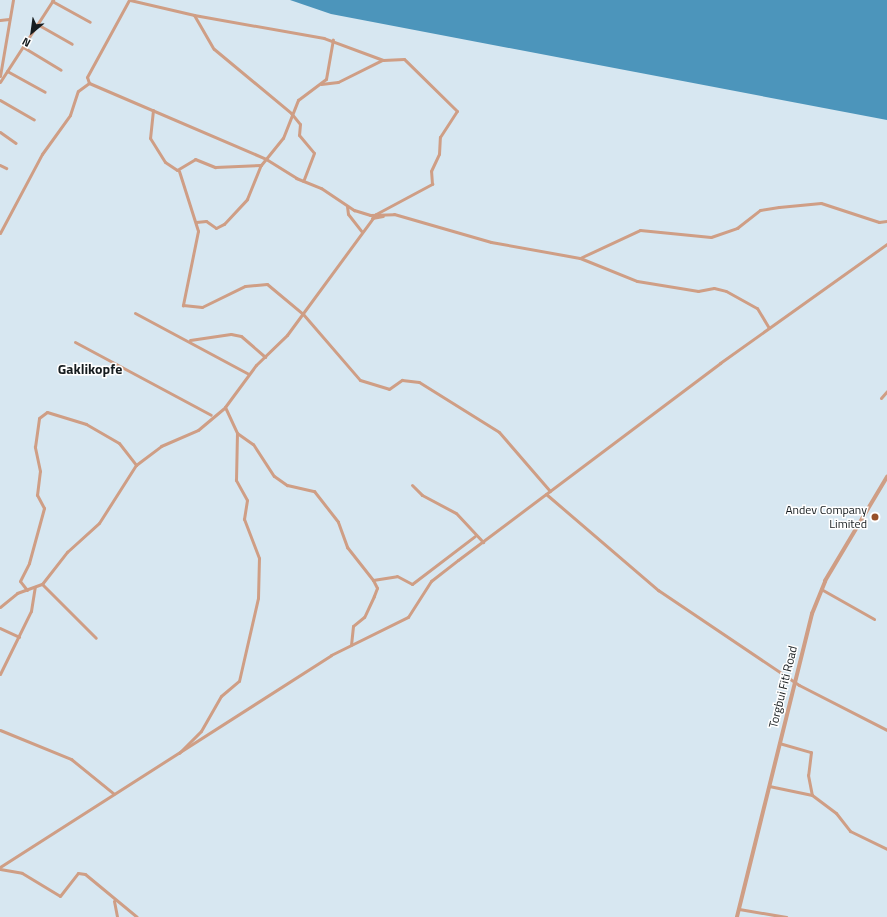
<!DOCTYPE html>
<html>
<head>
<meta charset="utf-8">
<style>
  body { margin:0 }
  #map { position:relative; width:887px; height:917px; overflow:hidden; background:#d7e7f1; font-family:"Titillium Web",sans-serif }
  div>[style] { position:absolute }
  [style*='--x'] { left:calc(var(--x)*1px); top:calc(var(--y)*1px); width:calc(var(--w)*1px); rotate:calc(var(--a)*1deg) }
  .water>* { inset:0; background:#4c95bb }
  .minor>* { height:3px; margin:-1.5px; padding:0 1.5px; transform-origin:1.5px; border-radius:1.5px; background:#cf9e85 }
  .tertiary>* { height:3.5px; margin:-1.75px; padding:0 1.75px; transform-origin:1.75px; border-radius:1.75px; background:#cf9e85 }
  .dots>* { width:11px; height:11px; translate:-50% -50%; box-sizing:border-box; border:2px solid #fff; border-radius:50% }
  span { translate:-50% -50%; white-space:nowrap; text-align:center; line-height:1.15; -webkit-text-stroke:3px #fff; paint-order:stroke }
  .poi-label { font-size:12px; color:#161c1f }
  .right { translate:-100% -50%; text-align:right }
  .street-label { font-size:12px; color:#161c1f }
  .quarter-label { font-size:14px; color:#161c1f; font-weight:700 }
  .north { position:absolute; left:12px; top:12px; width:40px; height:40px; -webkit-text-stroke:3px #fff; paint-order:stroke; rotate:209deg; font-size:11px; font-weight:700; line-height:16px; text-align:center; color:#161c1f }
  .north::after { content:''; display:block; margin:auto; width:14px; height:18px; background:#161c1f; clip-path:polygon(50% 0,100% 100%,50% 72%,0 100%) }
</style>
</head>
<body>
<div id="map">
  <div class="water">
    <div style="clip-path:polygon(290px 0,887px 0,887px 120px,331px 14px)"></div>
  </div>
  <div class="minor">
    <div style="--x:130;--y:0;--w:66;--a:13.2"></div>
    <div style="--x:194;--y:15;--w:39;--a:60"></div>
    <div style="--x:214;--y:49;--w:100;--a:39.7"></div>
    <div style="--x:291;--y:113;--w:14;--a:51"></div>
    <div style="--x:300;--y:124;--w:11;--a:95"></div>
    <div style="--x:299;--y:135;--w:23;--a:50"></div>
    <div style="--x:314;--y:153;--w:30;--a:111"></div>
    <div style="--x:52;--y:1;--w:43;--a:28.9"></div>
    <div style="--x:0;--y:20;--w:9;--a:-6"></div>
    <div style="--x:37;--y:24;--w:40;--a:29.7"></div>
    <div style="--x:23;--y:47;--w:44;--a:31.2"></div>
    <div style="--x:7;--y:71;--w:43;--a:28.9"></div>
    <div style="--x:0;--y:76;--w:77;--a:-80.3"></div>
    <div style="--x:0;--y:82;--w:98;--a:-57.1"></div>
    <div style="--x:89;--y:83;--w:193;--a:23.2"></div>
    <div style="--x:266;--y:159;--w:36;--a:32"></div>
    <div style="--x:296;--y:178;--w:27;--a:22"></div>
    <div style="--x:321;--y:188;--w:40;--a:34"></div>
    <div style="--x:354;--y:210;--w:17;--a:17"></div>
    <div style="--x:370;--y:215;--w:24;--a:-2"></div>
    <div style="--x:394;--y:214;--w:101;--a:16.1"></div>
    <div style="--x:491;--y:242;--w:90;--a:10.2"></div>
    <div style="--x:580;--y:258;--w:61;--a:22"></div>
    <div style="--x:637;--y:281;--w:62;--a:9.3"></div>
    <div style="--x:698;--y:291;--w:16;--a:-11"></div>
    <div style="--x:714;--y:288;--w:12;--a:14"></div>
    <div style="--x:726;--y:291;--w:35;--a:29"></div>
    <div style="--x:757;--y:308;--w:23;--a:59"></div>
    <div style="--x:321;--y:84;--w:17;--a:-7"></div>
    <div style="--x:338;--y:82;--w:49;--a:-26.6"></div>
    <div style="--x:0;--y:100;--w:39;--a:30"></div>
    <div style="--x:153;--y:110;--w:28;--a:96"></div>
    <div style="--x:150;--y:138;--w:28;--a:58"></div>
    <div style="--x:165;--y:162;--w:14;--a:34"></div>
    <div style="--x:177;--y:170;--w:21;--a:-31"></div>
    <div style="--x:195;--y:159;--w:22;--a:22"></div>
    <div style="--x:215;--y:167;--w:46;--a:-2.5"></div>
    <div style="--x:261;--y:165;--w:35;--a:-51"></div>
    <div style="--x:283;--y:138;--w:41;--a:-68.5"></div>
    <div style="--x:298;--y:100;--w:35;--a:-37"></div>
    <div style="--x:326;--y:79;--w:40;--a:-80"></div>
    <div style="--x:0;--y:132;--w:19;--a:35"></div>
    <div style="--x:0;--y:165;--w:7;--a:27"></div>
    <div style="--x:179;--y:171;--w:63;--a:72.4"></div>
    <div style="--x:198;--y:231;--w:76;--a:101.5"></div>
    <div style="--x:183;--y:305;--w:19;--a:6"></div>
    <div style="--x:202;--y:307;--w:48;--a:-26"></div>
    <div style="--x:245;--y:286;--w:22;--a:-5"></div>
    <div style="--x:267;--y:284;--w:47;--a:39.8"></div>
    <div style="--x:303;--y:314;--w:87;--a:49.2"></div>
    <div style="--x:360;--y:380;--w:30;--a:17"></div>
    <div style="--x:389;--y:389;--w:16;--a:-35"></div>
    <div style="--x:402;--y:380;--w:17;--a:7"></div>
    <div style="--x:419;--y:382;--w:94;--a:32"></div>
    <div style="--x:499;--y:432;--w:78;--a:49.2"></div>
    <div style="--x:347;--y:206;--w:8;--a:83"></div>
    <div style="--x:348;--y:214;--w:23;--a:52"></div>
    <div style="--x:372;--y:218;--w:11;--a:-10"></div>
    <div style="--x:196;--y:222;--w:10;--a:-6"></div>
    <div style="--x:206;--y:221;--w:12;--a:35"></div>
    <div style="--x:216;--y:228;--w:9;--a:-27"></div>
    <div style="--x:224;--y:224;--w:34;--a:-47"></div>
    <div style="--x:247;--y:199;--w:37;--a:-68"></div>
    <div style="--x:0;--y:233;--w:89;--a:-62"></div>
    <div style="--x:42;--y:154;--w:48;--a:-54.3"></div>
    <div style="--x:70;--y:115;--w:25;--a:-72"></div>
    <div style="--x:78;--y:91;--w:14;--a:-36"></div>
    <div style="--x:89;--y:83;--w:6;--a:-108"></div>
    <div style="--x:87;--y:77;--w:88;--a:-61.4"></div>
    <div style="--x:580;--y:258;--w:66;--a:-25"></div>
    <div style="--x:640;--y:230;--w:71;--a:5.6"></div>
    <div style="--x:711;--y:237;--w:28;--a:-19"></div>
    <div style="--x:737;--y:228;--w:29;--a:-38"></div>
    <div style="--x:760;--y:210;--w:19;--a:-9"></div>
    <div style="--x:779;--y:207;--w:42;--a:-5.4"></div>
    <div style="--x:821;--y:203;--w:61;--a:18.1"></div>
    <div style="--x:879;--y:222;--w:8;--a:-7"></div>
    <div style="--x:135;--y:313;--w:129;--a:28.2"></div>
    <div style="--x:190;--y:340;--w:41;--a:-8.3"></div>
    <div style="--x:231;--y:334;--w:10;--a:11"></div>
    <div style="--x:241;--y:336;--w:32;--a:41"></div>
    <div style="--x:75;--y:342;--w:154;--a:28.2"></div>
    <div style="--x:881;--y:398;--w:9;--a:-49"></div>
    <div style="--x:225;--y:407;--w:29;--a:65"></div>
    <div style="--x:237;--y:433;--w:19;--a:35"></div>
    <div style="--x:253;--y:444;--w:38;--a:57"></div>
    <div style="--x:274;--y:476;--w:16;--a:35"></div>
    <div style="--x:287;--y:485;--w:28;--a:13"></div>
    <div style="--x:314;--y:491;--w:39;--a:52"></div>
    <div style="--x:338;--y:522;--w:27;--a:70"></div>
    <div style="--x:347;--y:547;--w:42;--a:51.8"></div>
    <div style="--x:373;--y:580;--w:9;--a:63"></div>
    <div style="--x:377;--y:588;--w:9;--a:111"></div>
    <div style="--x:374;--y:596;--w:23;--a:115"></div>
    <div style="--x:364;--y:617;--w:14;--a:141"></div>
    <div style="--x:353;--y:626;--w:19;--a:96"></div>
    <div style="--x:412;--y:485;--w:14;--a:45"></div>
    <div style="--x:422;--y:495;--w:38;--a:28"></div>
    <div style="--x:456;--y:513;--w:40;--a:47"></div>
    <div style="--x:546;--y:494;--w:148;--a:40.6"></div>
    <div style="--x:658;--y:590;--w:170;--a:34"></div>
    <div style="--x:799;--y:685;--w:99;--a:27.1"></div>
    <div style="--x:373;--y:580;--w:24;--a:-9"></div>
    <div style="--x:397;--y:576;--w:17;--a:28"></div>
    <div style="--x:412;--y:584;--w:79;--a:-37.3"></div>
    <div style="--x:42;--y:584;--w:76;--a:45"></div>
    <div style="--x:821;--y:589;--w:61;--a:29.5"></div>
    <div style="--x:27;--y:590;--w:11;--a:-128"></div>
    <div style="--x:20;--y:581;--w:20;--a:-63"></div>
    <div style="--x:29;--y:563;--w:57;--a:-74.7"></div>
    <div style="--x:44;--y:508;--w:15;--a:-118"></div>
    <div style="--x:37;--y:495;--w:24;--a:-83"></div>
    <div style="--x:40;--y:471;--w:25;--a:-102"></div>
    <div style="--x:35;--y:447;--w:29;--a:-82"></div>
    <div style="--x:39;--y:418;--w:10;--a:-37"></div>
    <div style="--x:47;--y:412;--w:41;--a:17.1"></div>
    <div style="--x:86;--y:424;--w:38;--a:30"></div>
    <div style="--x:119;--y:443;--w:28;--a:52"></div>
    <div style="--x:0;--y:607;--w:22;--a:-39"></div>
    <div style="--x:17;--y:593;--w:27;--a:-20"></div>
    <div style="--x:42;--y:584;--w:41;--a:-52"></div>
    <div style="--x:67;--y:552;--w:43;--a:-42.2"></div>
    <div style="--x:99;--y:523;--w:69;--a:-57.5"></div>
    <div style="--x:136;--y:465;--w:31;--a:-37"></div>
    <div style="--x:161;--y:446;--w:40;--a:-23.4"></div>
    <div style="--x:198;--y:430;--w:35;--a:-40"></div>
    <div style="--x:225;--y:407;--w:52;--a:-53.6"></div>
    <div style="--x:256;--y:365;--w:43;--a:-44.1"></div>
    <div style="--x:287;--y:335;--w:150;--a:-53.7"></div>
    <div style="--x:376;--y:214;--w:64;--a:-28.2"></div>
    <div style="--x:432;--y:184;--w:13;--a:-94"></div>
    <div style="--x:431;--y:171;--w:19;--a:-65"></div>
    <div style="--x:439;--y:154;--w:17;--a:-87"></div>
    <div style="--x:440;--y:137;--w:31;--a:-57"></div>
    <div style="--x:457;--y:111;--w:74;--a:-135.5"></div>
    <div style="--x:404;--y:59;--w:21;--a:177"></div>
    <div style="--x:383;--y:60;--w:63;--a:-159.6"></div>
    <div style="--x:324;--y:38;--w:132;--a:-170"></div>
    <div style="--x:0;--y:628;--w:21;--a:25"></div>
    <div style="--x:0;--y:674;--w:70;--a:-63.8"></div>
    <div style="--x:31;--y:611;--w:24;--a:-81"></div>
    <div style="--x:0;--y:730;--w:77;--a:22.2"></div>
    <div style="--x:71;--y:759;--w:55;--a:39.1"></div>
    <div style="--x:779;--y:743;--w:33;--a:16"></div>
    <div style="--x:811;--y:752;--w:23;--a:97"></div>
    <div style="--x:808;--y:775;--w:20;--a:79"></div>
    <div style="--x:812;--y:795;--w:30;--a:37"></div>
    <div style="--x:836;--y:813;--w:23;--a:52"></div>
    <div style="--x:850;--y:831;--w:41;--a:25.9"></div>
    <div style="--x:179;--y:753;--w:31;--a:-45"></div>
    <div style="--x:201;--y:731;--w:40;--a:-60.3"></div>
    <div style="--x:221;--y:696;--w:23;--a:-40"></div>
    <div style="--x:239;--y:681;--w:85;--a:-77.1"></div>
    <div style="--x:258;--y:598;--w:40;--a:-88.6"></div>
    <div style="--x:259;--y:558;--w:42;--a:-111"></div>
    <div style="--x:244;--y:519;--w:19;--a:-81"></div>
    <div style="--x:247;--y:500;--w:23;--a:-119"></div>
    <div style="--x:236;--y:480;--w:47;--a:-88.8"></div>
    <div style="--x:769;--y:786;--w:44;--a:11.8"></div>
    <div style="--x:0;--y:867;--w:393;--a:-32.6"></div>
    <div style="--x:331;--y:655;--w:86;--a:-26.3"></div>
    <div style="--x:408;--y:617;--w:43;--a:-57.4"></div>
    <div style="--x:431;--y:581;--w:34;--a:-38"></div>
    <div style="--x:458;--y:560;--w:328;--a:-36.9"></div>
    <div style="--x:720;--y:363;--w:205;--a:-35.5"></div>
    <div style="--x:0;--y:869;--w:22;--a:10"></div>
    <div style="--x:22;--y:873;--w:44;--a:31.2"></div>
    <div style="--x:60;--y:896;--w:29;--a:-52"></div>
    <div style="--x:78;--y:873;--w:7;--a:8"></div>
    <div style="--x:85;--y:874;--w:67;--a:39.6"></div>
    <div style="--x:114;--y:901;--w:16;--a:79"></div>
    <div style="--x:739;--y:909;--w:48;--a:9.7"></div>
  </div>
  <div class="tertiary">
    <div style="--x:737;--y:917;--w:312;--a:-76.1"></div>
    <div style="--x:812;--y:614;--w:35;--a:-68"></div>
    <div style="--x:825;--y:581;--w:121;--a:-59.2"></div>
  </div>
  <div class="dots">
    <div style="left:875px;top:517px;background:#975029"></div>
  </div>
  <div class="poi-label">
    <span class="right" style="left:867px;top:517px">Andev Company<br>Limited</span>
  </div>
  <div class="street-label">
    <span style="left:783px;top:687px;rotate:-76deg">Torgbui Fiti Road</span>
  </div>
  <div class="quarter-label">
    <span style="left:90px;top:369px">Gaklikopfe</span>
  </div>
  <div class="north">N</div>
</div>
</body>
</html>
